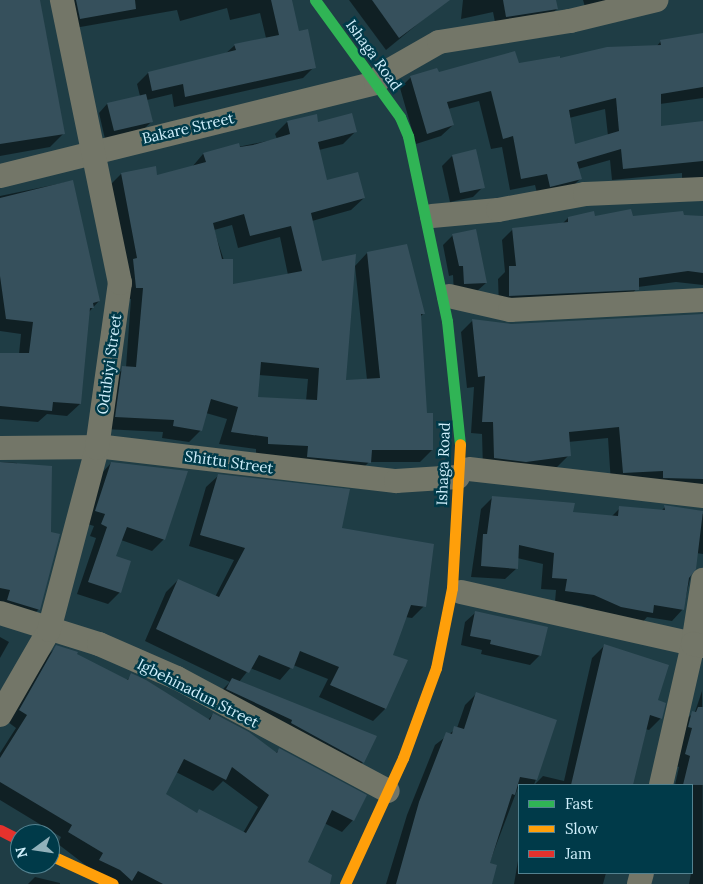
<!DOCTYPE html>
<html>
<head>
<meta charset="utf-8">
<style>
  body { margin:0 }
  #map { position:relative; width:703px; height:884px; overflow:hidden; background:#1f3d45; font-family:Lora,serif }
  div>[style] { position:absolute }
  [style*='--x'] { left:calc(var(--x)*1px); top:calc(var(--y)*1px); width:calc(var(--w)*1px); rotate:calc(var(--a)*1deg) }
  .shadow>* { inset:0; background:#0007 }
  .building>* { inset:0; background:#36505c }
  .street>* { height:24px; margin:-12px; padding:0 12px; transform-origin:12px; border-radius:12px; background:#737668 }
  .fast>* { height:11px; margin:-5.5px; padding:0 5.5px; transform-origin:5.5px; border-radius:5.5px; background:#30b455 }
  .slow>* { height:11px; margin:-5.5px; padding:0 5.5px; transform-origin:5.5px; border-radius:5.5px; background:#ff9f0a }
  .jam>* { height:11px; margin:-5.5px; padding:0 5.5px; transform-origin:5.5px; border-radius:5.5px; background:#e5322d }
  span { translate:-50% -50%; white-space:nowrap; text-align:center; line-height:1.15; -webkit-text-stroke:5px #003a49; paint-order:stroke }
  .street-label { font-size:15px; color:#cfeffb }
  .legend { position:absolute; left:518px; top:784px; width:175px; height:90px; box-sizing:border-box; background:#003a49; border:1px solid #538290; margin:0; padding:6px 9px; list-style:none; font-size:15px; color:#cfeffb }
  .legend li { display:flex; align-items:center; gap:10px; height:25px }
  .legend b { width:25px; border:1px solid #538290 }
  .north { position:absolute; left:10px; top:824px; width:50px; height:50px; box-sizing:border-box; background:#003a49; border:1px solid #538290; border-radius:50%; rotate:256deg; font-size:14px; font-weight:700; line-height:20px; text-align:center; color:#cfeffb }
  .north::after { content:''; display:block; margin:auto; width:18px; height:22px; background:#91b1bb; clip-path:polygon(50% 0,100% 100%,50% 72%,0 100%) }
</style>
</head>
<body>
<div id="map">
  <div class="shadow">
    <div style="clip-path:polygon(0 0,39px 0,63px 134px,50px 147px,0 156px)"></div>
    <div style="clip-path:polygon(62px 0,291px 0,298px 32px,314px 67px,303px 78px,174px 107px,172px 94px,147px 100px,152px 121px,143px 130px,105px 139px,99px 113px,107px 104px,140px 96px,137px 84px,148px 73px,225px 54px,235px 45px,266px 38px,260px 13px,230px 20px,227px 8px,180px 21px,177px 10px,69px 29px)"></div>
    <div style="clip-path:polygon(349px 0,422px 0,431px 13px,386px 50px)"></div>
    <div style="clip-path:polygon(463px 0,555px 0,557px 9px,546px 19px,496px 27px,493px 12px,461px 19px)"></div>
    <div style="clip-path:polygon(583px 0,628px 0,586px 10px)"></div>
    <div style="clip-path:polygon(evenodd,703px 34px,703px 98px,660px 104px,660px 127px,703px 122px,703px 177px,682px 179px,682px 173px,612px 180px,610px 160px,578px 169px,580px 179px,569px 190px,538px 197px,535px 185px,510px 190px,502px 147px,491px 149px,479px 101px,448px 109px,453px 125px,441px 136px,416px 144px,400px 88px,411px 77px,656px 47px,661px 41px,703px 34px,605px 109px,608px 136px,574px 146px,569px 118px,605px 109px)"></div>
    <div style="clip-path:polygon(evenodd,287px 122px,318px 123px,355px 132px,343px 144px,319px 150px,326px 181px,364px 198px,351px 210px,312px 221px,344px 381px,367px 380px,355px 266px,367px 253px,424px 313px,420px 317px,426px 414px,432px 450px,420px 462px,369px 462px,357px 474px,256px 456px,256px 449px,219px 444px,227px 419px,206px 413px,201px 430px,189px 442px,162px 438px,163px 432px,104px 429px,111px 379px,126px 367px,131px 299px,124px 300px,109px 186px,121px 174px,156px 176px,192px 167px,203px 154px,277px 139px,275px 134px,287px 122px,232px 225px,238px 248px,280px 237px,288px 275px,232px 285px,214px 230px,232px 225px,287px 122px,259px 375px,308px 379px,306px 401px,257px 398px,259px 375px)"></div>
    <div style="clip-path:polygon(452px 156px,483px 187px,473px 197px,450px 202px,442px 166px)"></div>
    <div style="clip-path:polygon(72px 181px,99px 301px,88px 313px,80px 404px,67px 416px,47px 414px,38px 422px,0 419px,0 354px,19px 354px,21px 334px,0 331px,0 196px)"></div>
    <div style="clip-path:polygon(703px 217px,703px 285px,676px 282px,638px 287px,627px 300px,499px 306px,498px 279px,505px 272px,502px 240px,513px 229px,563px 223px,568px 218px)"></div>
    <div style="clip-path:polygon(453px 235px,486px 283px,476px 292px,454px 294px,453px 275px,449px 276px,443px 245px)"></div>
    <div style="clip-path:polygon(703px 315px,703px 489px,611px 484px,608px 438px,568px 442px,569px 455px,557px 467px,514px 473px,483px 470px,482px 434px,471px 433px,474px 387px,467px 388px,461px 332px,473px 320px,511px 325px)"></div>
    <div style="clip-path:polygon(0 462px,17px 463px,39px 609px,28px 620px,0 612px)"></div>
    <div style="clip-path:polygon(111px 463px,164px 539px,152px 551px,121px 540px,114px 557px,120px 592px,108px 604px,77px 594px,96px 538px,90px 536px,94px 526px,84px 523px,100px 475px)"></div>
    <div style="clip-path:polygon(219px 475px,341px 529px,424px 606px,412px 618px,405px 617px,392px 655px,385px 709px,373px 721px,319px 697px,328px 679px,293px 665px,280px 680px,250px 668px,239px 682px,363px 762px,351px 774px,220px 692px,230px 682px,145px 641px,166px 592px,178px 580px,215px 597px,234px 560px,189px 546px,206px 487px)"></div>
    <div style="clip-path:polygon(492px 498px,572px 513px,611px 517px,620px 508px,661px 511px,665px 507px,703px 514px,703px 554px,696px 553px,683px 609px,672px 621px,647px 617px,641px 624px,609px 618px,582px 606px,555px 602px,556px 590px,541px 589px,543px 564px,517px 558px,517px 568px,505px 579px,471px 577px,481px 509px)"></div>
    <div style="clip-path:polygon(475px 613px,540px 655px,530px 665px,481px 654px,482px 650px,461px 645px,465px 622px)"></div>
    <div style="clip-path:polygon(0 637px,9px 642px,0 658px)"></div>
    <div style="clip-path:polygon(evenodd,57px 646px,126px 681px,132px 675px,208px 720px,213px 714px,275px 754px,279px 750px,353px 820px,342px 832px,324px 823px,306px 862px,324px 884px,110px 884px,58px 844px,61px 837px,0 800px,0 753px,16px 728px,8px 722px,45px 658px,57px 646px,176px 772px,213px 791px,223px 781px,258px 807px,243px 833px,200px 810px,196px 814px,164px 794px,176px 772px)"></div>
    <div style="clip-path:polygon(604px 646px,657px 701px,661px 718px,649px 730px,645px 729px,632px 785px,519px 785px,489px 864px,490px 884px,386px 884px,407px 815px,435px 745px,457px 728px,465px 705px,477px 693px,555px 721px,534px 785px,543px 776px,564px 781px,592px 658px)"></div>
    <div style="clip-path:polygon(702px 691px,703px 884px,689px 884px,692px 868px,692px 785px,675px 785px,679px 767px,674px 766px,681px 723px,695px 712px)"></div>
    <div style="clip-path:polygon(519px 855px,519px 873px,606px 873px,603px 884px,514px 884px)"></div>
    <div style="clip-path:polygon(35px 877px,60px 883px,60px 884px,28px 884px)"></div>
  </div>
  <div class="building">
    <div style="clip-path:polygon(0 0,40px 0,65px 134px,0 144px)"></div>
    <div style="clip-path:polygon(76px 0,135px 0,136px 9px,80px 19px)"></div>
    <div style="clip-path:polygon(271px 0,292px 0,299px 31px,308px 29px,316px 68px,185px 97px,183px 84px,152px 91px,148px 72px,236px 50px,234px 44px,279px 35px)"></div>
    <div style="clip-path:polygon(372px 0,450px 0,399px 38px)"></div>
    <div style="clip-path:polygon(503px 0,556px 0,558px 9px,506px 17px)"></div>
    <div style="clip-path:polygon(evenodd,703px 33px,703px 87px,661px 94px,661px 126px,703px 121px,703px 161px,623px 169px,621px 149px,577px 162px,582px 179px,550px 187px,547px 174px,521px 179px,513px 136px,503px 139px,491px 91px,447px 102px,454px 125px,427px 134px,410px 76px,437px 68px,439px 72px,515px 51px,519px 63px,560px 56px,560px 58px,607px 47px,661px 45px,660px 40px,703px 33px,616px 98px,619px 131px,575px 144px,569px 110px,616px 98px)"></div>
    <div style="clip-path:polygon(146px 94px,153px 122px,114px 131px,107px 103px)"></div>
    <div style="clip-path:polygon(evenodd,352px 113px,357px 132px,318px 142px,327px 180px,358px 172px,365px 198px,311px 213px,322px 261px,356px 254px,346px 380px,380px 378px,367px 252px,407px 244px,425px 314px,421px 314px,427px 413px,433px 413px,433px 450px,372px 450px,371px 463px,307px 457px,308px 446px,268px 444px,268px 437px,231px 432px,238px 407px,211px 399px,202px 431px,173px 426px,174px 420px,115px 417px,122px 366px,136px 367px,143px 288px,136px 288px,133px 259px,137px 258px,121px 173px,156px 166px,157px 175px,206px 162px,203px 153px,239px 143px,240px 147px,253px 145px,290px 134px,287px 121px,317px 114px,318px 122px,352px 113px,244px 214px,250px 236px,291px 226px,302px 271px,233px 284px,233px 259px,222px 259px,213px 223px,244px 214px,352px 113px,261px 362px,319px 368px,317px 400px,258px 397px,261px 362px)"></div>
    <div style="clip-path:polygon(476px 149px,485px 188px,460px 193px,452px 155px)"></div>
    <div style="clip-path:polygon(73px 180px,100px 301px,93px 303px,94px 308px,90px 308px,81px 404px,53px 402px,52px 411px,0 406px,0 353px,29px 353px,33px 322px,6px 319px,0 276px,0 198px)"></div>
    <div style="clip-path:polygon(631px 209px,633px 216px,683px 211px,684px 215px,703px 216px,703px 273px,688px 271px,639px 278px,639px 290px,509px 296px,509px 266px,516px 266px,512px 228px,568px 222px,568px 217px,594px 211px,595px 216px)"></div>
    <div style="clip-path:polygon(476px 229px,487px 283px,464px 284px,463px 266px,459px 266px,452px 234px)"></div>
    <div style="clip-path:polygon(703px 314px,703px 479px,663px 478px,663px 471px,623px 473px,619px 427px,569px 432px,571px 456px,526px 462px,494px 458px,493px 422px,482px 422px,485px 376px,478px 377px,472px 319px,511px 324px)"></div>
    <div style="clip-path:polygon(0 462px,52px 466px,51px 532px,60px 534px,40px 610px,7px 600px,10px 590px,0 588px)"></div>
    <div style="clip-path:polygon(111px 462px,188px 471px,165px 540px,127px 527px,116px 556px,131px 561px,121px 593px,88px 582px,107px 527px,101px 524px,105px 514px,95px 511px)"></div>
    <div style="clip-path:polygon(218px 474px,350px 489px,342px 528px,434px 544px,426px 607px,411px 605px,393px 655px,408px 660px,386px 709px,330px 685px,339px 667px,300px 651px,293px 669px,259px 655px,249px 673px,156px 629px,178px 579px,219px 597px,245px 548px,200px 535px)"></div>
    <div style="clip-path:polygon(492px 496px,575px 503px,573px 512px,618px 516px,619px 506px,665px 510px,664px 505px,703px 511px,696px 569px,689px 578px,684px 610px,654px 605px,653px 613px,621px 607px,594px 595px,565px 591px,567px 579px,552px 578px,554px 553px,519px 545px,518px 569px,481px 566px,483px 534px,487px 534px)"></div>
    <div style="clip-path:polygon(475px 611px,548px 627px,541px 656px,490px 644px,491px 640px,470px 636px)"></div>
    <div style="clip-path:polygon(604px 644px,669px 665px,658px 700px,666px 703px,662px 719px,650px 715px,633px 785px,571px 785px)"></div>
    <div style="clip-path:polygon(evenodd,56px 645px,78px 652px,77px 654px,128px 680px,131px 673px,146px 680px,210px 720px,213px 713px,249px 732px,277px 753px,279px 748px,367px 795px,354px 821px,332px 810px,308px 862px,332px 875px,330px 884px,163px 884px,138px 871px,132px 881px,120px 870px,99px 860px,103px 853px,68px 832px,72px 825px,0 782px,0 758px,27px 715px,19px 710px,56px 645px,184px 759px,226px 780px,232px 767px,269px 795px,246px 833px,199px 809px,197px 813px,166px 794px,184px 759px)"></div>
    <div style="clip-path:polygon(232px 678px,377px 736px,364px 763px,291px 723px,292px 720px,226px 689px)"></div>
    <div style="clip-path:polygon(476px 692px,557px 720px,537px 780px,520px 777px,515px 795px,512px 794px,490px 863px,497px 865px,492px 884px,396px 884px,419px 802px,446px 732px,452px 734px,454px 726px,464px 729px)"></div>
    <div style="clip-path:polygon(698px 707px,703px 707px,703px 785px,683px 785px,690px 756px,685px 754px,692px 728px,688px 727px,692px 711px,696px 712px)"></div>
  </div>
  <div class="street">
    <div style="--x:0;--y:176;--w:387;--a:-13.9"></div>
    <div style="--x:376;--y:83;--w:11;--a:-52"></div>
    <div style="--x:383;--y:74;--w:64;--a:-29.7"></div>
    <div style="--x:439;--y:42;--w:133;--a:-9.1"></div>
    <div style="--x:570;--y:21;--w:89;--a:-13.6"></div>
    <div style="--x:432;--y:216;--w:66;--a:-5.2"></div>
    <div style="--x:498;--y:210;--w:88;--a:-10.4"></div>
    <div style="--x:585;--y:194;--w:118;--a:-2.4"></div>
    <div style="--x:449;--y:296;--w:63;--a:12.9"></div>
    <div style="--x:510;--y:310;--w:193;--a:-3"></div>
    <div style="--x:0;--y:448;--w:105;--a:-0.5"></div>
    <div style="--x:105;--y:447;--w:293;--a:6.7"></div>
    <div style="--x:396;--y:481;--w:62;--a:-3.7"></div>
    <div style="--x:469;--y:469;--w:236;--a:6.6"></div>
    <div style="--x:461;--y:592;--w:238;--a:12.6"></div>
    <div style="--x:693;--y:644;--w:65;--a:-81.1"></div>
    <div style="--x:0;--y:613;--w:104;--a:17.4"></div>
    <div style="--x:99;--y:644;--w:85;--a:23.6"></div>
    <div style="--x:177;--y:678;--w:239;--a:28.2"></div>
    <div style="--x:0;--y:715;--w:98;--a:-60"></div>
    <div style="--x:49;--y:630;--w:188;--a:-75.2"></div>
    <div style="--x:97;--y:448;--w:167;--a:-82.1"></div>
    <div style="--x:120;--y:283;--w:289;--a:-101.6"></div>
    <div style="--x:661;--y:785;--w:145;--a:-77.2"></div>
    <div style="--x:693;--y:644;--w:10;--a:11"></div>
    <div style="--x:639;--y:884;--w:11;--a:-75"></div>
  </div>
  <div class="fast">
    <div style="--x:315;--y:0;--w:145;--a:54"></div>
    <div style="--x:400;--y:117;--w:21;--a:67"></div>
    <div style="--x:408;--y:136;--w:189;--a:78.1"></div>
    <div style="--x:447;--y:321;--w:124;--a:84"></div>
  </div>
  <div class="slow">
    <div style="--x:50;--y:855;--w:69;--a:24.7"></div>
    <div style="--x:345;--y:884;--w:139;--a:-65.3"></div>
    <div style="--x:403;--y:758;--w:96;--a:-69.9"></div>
    <div style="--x:436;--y:668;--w:82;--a:-78.7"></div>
    <div style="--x:452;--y:588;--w:144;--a:-86.8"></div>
  </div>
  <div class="jam">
    <div style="--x:0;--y:830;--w:22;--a:27"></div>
  </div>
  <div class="street-label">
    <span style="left:374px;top:55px;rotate:54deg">Ishaga Road</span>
    <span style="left:188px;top:128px;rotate:-13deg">Bakare Street</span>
    <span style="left:109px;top:364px;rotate:-82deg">Odubiyi Street</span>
    <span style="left:229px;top:462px;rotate:8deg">Shittu Street</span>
    <span style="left:443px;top:464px;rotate:-88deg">Ishaga Road</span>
    <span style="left:198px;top:693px;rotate:27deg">Igbehinadun Street</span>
  </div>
  <ul class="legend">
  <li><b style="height:6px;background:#30b455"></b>Fast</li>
  <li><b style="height:6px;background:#ff9f0a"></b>Slow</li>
  <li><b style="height:6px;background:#e5322d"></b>Jam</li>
  </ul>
  <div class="north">N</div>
</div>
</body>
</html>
